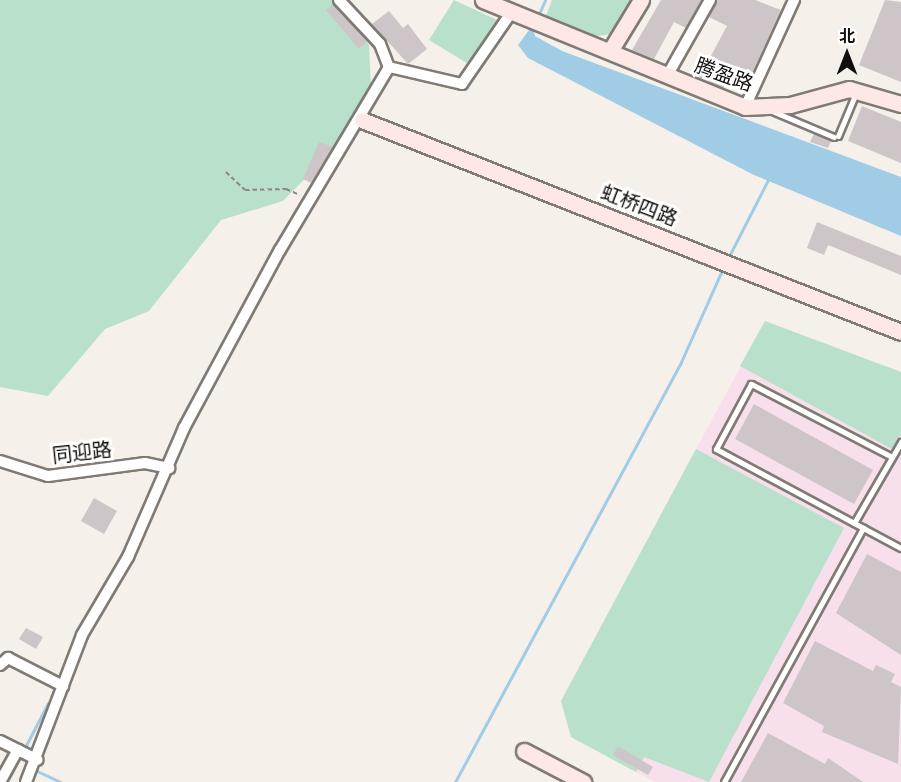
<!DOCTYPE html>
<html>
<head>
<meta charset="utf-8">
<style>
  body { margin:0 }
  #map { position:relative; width:901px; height:782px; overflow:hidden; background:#f5f0e9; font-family:Inter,"Noto Sans SC",sans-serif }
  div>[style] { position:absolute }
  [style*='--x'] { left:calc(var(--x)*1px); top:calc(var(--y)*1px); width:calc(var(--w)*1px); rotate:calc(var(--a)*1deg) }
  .industrial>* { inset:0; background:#f7dfeb }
  .green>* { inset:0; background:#b9e0cb }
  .water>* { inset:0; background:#a0cce6 }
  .stream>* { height:3px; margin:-1.5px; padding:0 1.5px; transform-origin:1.5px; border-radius:1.5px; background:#a0cce6 }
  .building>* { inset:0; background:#cdc5c8 }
  .path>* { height:1.5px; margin-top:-0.75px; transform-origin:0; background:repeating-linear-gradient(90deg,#8a8682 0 4.5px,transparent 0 7.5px) }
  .roads { filter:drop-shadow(2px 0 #7f7a74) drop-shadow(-2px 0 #7f7a74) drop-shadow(0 2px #7f7a74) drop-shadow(0 -2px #7f7a74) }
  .lane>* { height:5px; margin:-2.5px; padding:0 2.5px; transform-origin:2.5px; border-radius:2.5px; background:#fff }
  .street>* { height:10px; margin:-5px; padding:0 5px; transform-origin:5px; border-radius:5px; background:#fff }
  .secondary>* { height:15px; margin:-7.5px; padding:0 7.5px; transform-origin:7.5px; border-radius:7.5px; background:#fee8e5 }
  span { translate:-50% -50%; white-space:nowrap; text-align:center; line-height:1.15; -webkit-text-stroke:6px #fff; paint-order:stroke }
  .street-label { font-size:20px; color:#110f0d }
  .north { position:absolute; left:817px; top:24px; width:60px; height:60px; -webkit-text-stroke:4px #fff; paint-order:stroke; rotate:0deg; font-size:16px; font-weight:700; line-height:24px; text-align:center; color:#110f0d }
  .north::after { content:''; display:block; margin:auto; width:21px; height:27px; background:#110f0d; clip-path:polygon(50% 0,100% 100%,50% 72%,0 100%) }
</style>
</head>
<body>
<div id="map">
  <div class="industrial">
    <div style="clip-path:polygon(765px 321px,901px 372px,901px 782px,655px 782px,571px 737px,561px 701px)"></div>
  </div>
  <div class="green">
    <div style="clip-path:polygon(0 0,333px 0,369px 45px,371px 86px,340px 143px,283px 201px,221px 220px,149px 311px,105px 329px,48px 396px,0 387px)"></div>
    <div style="clip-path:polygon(454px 0,497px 20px,470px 65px,429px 40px)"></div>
    <div style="clip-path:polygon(552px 0,635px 0,616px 34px,584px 37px,544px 21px)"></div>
    <div style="clip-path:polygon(765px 321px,901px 372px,901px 434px,892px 449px,740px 366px)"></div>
    <div style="clip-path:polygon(696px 449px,844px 528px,709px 782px,644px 757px,636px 772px,571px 737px,561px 701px)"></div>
  </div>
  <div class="water">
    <div style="clip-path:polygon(532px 26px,535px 36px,562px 51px,901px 177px,901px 236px,752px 174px,528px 58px,518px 45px)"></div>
  </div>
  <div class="stream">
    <div style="--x:538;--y:16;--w:17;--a:-66"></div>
    <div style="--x:727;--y:260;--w:92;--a:-62.9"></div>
    <div style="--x:37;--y:771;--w:26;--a:25"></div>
    <div style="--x:7;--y:782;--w:89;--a:-62.6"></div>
    <div style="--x:455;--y:782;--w:477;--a:-61.7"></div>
    <div style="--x:681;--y:362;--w:103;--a:-65.9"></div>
  </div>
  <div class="building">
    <div style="clip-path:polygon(661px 0,701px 0,686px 28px,674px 22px,654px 59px,632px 50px)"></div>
    <div style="clip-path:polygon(717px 0,755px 0,781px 10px,745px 88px,728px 79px,723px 88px,699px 78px,727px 26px,709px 17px)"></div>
    <div style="clip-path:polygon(885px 0,901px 2px,901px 82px,859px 65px)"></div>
    <div style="clip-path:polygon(333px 5px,367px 41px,359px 49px,326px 10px)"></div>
    <div style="clip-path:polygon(389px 11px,403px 28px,408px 24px,427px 49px,408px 64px,372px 24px)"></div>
    <div style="clip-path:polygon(862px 106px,901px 122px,901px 163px,848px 141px)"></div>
    <div style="clip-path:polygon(814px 134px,831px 141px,828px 148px,810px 142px)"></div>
    <div style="clip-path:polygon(319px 142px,333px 147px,311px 183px,303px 179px)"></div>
    <div style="clip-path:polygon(817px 222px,901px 256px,901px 275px,828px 245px,824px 255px,807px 248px)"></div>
    <div style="clip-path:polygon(754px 404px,873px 470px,854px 504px,735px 439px)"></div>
    <div style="clip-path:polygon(94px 498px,117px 511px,104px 534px,81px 521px)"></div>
    <div style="clip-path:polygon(867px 554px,901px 572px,901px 655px,836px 613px)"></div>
    <div style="clip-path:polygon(26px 628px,43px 637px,36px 649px,19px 639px)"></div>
    <div style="clip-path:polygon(815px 641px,873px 671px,876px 665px,895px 674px,891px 682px,901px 687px,898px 764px,822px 732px,824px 726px,783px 703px)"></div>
    <div style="clip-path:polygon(768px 733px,825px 764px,828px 758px,863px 782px,741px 782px)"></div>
    <div style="clip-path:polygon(618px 746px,653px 767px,648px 775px,613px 755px)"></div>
  </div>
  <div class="path">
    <div style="--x:226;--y:172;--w:26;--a:43"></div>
    <div style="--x:245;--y:190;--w:41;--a:-1.4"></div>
    <div style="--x:286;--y:189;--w:15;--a:23"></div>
  </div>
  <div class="roads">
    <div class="lane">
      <div style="--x:772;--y:111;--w:67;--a:22.8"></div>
      <div style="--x:838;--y:136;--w:47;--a:-67.3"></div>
      <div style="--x:892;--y:457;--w:159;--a:-152.6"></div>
      <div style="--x:751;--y:384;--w:74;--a:118.3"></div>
      <div style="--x:716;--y:449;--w:210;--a:28.2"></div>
      <div style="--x:854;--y:523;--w:94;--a:-59.9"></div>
      <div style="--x:724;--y:782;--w:290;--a:-61.3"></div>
    </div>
    <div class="street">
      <div style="--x:339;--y:0;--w:60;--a:47"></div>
      <div style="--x:380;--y:44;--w:25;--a:69"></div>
      <div style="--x:389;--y:67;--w:75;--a:13.1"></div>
      <div style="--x:462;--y:84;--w:86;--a:-55.4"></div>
      <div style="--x:667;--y:76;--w:87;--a:-60.5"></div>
      <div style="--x:745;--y:107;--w:118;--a:-65.4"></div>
      <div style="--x:0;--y:461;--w:50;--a:17.4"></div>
      <div style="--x:48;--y:476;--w:98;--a:-7.6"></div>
      <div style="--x:145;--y:463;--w:25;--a:12"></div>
      <div style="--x:0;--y:665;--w:11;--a:-41"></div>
      <div style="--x:8;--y:658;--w:62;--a:27"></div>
      <div style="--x:0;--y:741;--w:42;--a:26.6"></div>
      <div style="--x:0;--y:782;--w:37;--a:-61"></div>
      <div style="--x:26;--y:782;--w:157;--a:-69.1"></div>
      <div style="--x:82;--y:635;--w:91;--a:-59.5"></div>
      <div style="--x:128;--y:557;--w:141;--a:-66.5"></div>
      <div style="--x:184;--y:428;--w:202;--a:-61.7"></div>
      <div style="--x:280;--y:250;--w:213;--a:-59.2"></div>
    </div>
    <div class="secondary">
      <div style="--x:483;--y:0;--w:283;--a:22.2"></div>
      <div style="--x:745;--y:107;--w:45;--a:-2.5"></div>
      <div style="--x:790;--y:105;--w:61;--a:-15.2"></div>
      <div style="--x:849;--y:89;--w:54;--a:16.1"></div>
      <div style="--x:610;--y:51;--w:60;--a:-58.7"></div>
      <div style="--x:362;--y:120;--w:579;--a:21.47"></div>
      <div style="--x:524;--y:751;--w:67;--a:27.7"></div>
    </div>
  </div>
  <div class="street-label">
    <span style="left:724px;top:75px;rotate:20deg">腾盈路</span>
    <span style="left:639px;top:206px;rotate:21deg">虹桥四路</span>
    <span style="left:82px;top:453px;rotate:-6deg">同迎路</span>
  </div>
  <div class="north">北</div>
</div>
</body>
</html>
